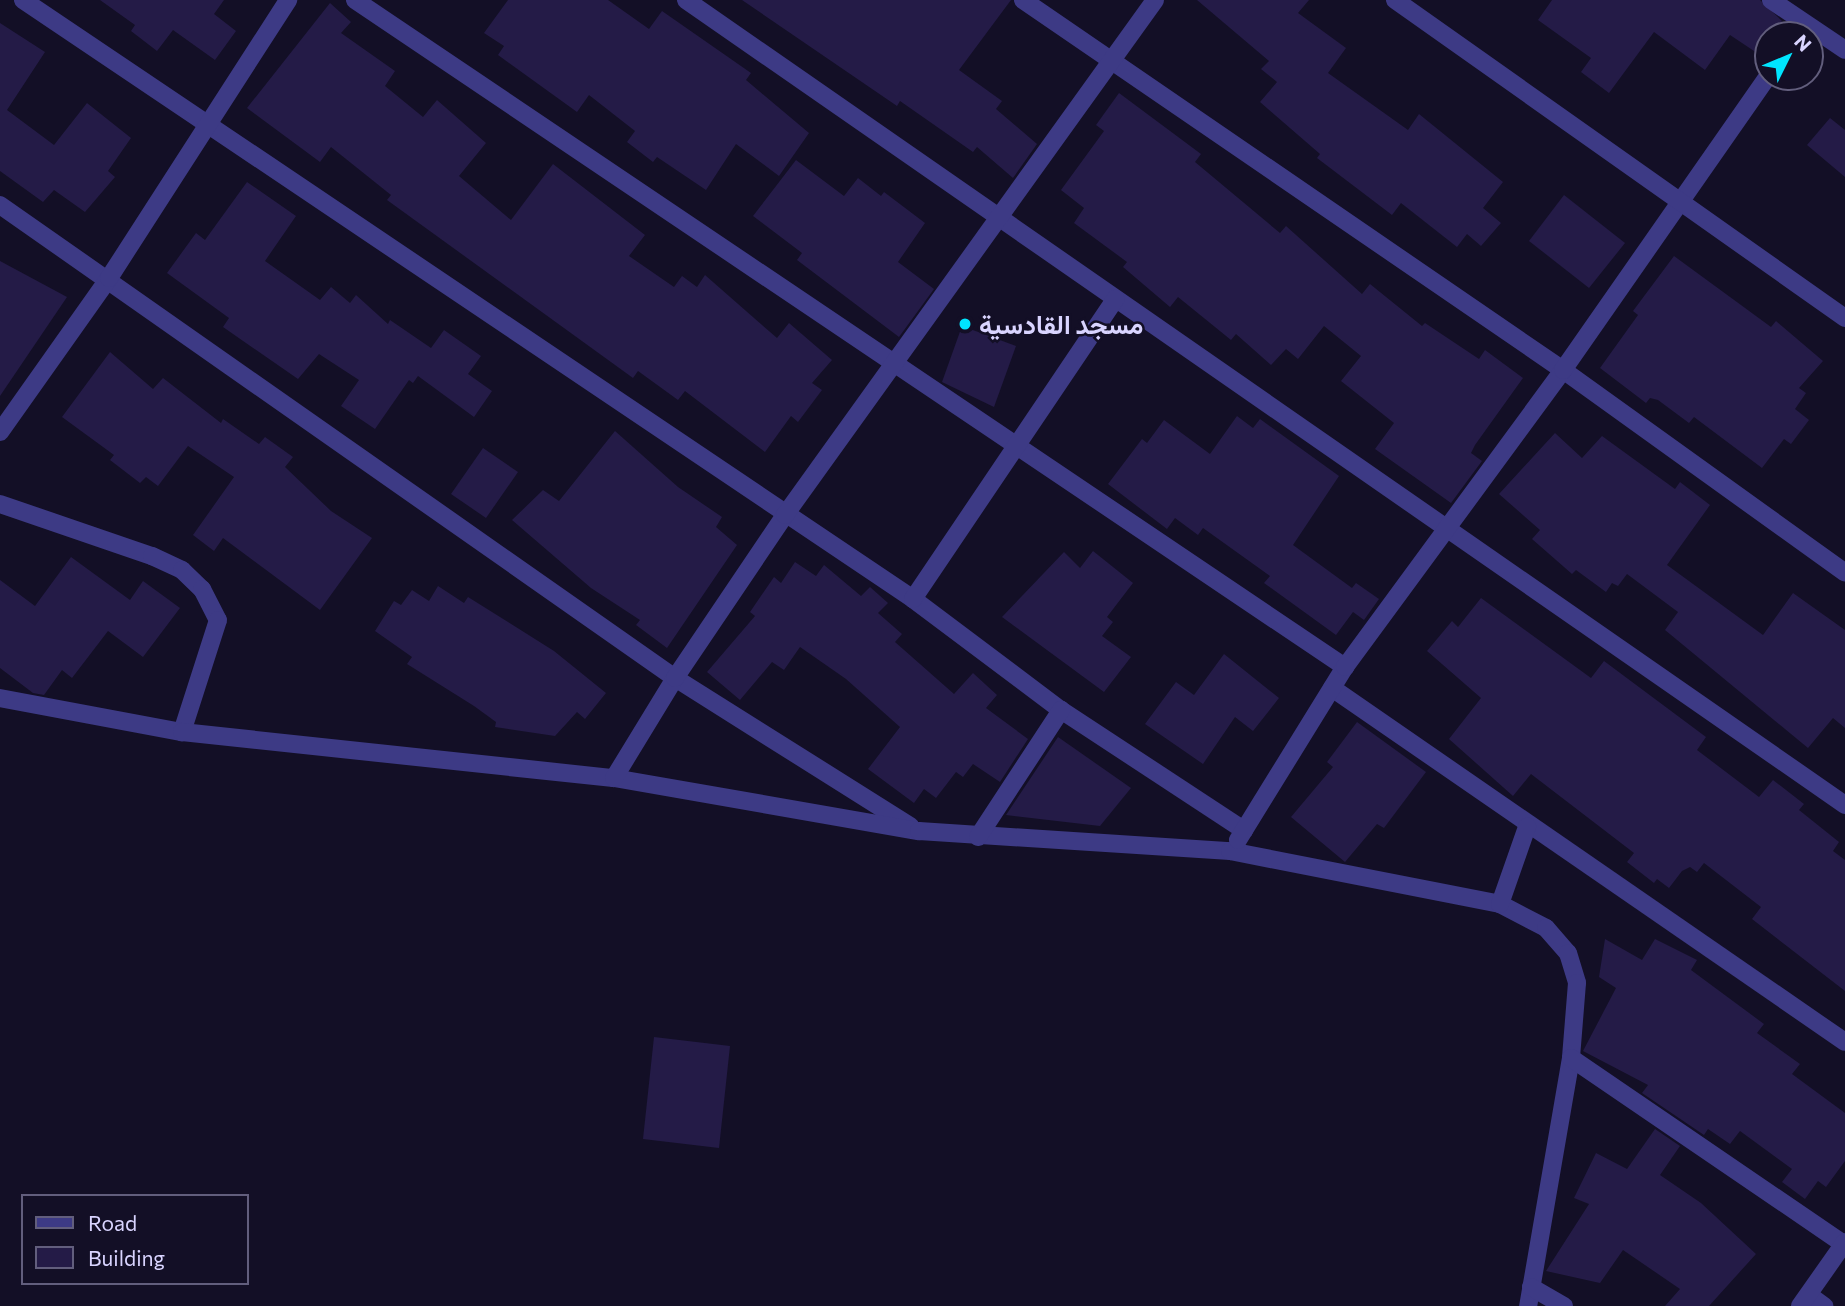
<!DOCTYPE html>
<html>
<head>
<meta charset="utf-8">
<style>
  body { margin:0 }
  #map { position:relative; width:1845px; height:1306px; overflow:hidden; background:#130f26; font-family:Commissioner,Vazirmatn,sans-serif }
  div>[style] { position:absolute }
  [style*='--x'] { left:calc(var(--x)*1px); top:calc(var(--y)*1px); width:calc(var(--w)*1px); rotate:calc(var(--a)*1deg) }
  .building>* { inset:0; background:#241b47 }
  .minor>* { height:18px; margin:-9px; padding:0 9px; transform-origin:9px; border-radius:9px; background:#3d3a85 }
  .tertiary>* { height:18px; margin:-9px; padding:0 9px; transform-origin:9px; border-radius:9px; background:#3d3a85 }
  .dots>* { width:19px; height:19px; translate:-50% -50%; box-sizing:border-box; border:4px solid #130f26; border-radius:50% }
  span { translate:-50% -50%; white-space:nowrap; text-align:center; line-height:1.15; -webkit-text-stroke:5px #130f26; paint-order:stroke }
  .poi-label { font-size:26px; color:#d9d4ff; font-weight:700 }
  .left { translate:0 -50%; text-align:left }
  .legend { position:absolute; left:21px; top:1194px; width:228px; height:91px; box-sizing:border-box; background:#130f26; border:2px solid #625e7d; margin:0; padding:9px 12px; list-style:none; font-size:21px; color:#d9d4ff }
  .legend li { display:flex; align-items:center; gap:14px; height:35px }
  .legend b { width:35px; border:2px solid #625e7d }
  .north { position:absolute; left:1754px; top:21px; width:70px; height:70px; box-sizing:border-box; background:#130f26; border:2px solid #625e7d; border-radius:50%; rotate:47deg; font-size:19px; font-weight:700; line-height:28px; text-align:center; color:#d9d4ff }
  .north::after { content:''; display:block; margin:auto; width:24px; height:32px; background:#00e5ff; clip-path:polygon(50% 0,100% 100%,50% 72%,0 100%) }
</style>
</head>
<body>
<div id="map">
  <div class="building">
    <div style="clip-path:polygon(100px 0,224px 0,214px 14px,236px 31px,215px 60px,173px 30px,157px 51px,131px 31px,135px 25px)"></div>
    <div style="clip-path:polygon(508px 0,608px 0,649px 29px,662px 11px,751px 73px,746px 80px,809px 133px,779px 176px,736px 144px,706px 190px,657px 157px,653px 162px,627px 142px,635px 131px,589px 95px,577px 112px,498px 55px,504px 46px,484px 33px)"></div>
    <div style="clip-path:polygon(742px 0,1011px 0,959px 70px,1002px 101px,996px 109px,1037px 144px,1013px 178px,977px 147px,973px 152px,900px 101px,897px 106px)"></div>
    <div style="clip-path:polygon(1197px 0,1309px 0,1298px 13px,1346px 48px,1328px 73px,1408px 130px,1419px 114px,1503px 182px,1483px 208px,1501px 223px,1481px 246px,1467px 234px,1457px 247px,1401px 203px,1392px 215px,1317px 158px,1320px 154px,1260px 102px,1277px 82px,1261px 69px,1269px 61px)"></div>
    <div style="clip-path:polygon(1552px 0,1760px 0,1782px 21px,1774px 35px,1768px 35px,1763px 57px,1730px 35px,1705px 70px,1654px 32px,1609px 93px,1581px 72px,1591px 58px,1538px 20px)"></div>
    <div style="clip-path:polygon(330px 3px,351px 22px,341px 33px,395px 71px,385px 86px,423px 117px,437px 100px,486px 143px,459px 176px,511px 220px,553px 164px,645px 235px,629px 256px,674px 287px,682px 276px,697px 287px,705px 275px,777px 338px,789px 323px,832px 360px,812px 383px,822px 390px,798px 422px,791px 416px,765px 452px,685px 391px,678px 400px,638px 371px,633px 378px,387px 200px,391px 195px,331px 147px,320px 162px,247px 108px)"></div>
    <div style="clip-path:polygon(0 23px,45px 52px,7px 110px,54px 145px,87px 103px,131px 138px,108px 171px,115px 177px,85px 212px,54px 190px,43px 202px,0 171px)"></div>
    <div style="clip-path:polygon(1119px 93px,1201px 154px,1195px 162px,1280px 233px,1286px 226px,1362px 294px,1370px 284px,1422px 326px,1425px 323px,1479px 359px,1485px 350px,1523px 378px,1475px 445px,1471px 453px,1482px 461px,1451px 503px,1375px 449px,1394px 423px,1341px 381px,1361px 356px,1324px 326px,1298px 359px,1286px 349px,1271px 365px,1236px 334px,1231px 340px,1178px 297px,1170px 307px,1123px 267px,1127px 262px,1074px 223px,1084px 208px,1061px 190px,1104px 131px,1096px 125px)"></div>
    <div style="clip-path:polygon(1830px 118px,1845px 130px,1845px 177px,1807px 145px)"></div>
    <div style="clip-path:polygon(796px 160px,844px 196px,858px 178px,881px 196px,884px 192px,925px 223px,898px 262px,934px 289px,899px 337px,797px 260px,802px 253px,753px 216px)"></div>
    <div style="clip-path:polygon(247px 182px,296px 216px,265px 261px,320px 300px,331px 287px,350px 303px,356px 295px,388px 324px,390px 320px,431px 348px,444px 330px,481px 356px,468px 374px,492px 391px,474px 417px,418px 376px,413px 383px,409px 380px,375px 429px,341px 406px,359px 380px,319px 354px,298px 379px,223px 327px,229px 318px,167px 273px,196px 233px,205px 240px)"></div>
    <div style="clip-path:polygon(1564px 195px,1625px 243px,1589px 288px,1529px 241px)"></div>
    <div style="clip-path:polygon(1674px 256px,1771px 327px,1776px 321px,1823px 361px,1799px 388px,1806px 393px,1795px 409px,1809px 420px,1791px 444px,1784px 439px,1762px 468px,1694px 417px,1689px 423px,1658px 400px,1650px 398px,1646px 403px,1600px 368px,1638px 315px,1633px 311px)"></div>
    <div style="clip-path:polygon(0 261px,67px 297px,0 396px)"></div>
    <div style="clip-path:polygon(962px 326px,1016px 346px,994px 407px,942px 382px)"></div>
    <div style="clip-path:polygon(110px 352px,153px 389px,163px 378px,221px 423px,223px 419px,259px 444px,265px 437px,293px 457px,285px 467px,331px 511px,372px 538px,320px 610px,223px 538px,214px 551px,193px 535px,234px 477px,188px 446px,158px 486px,146px 477px,140px 483px,110px 460px,114px 455px,62px 417px)"></div>
    <div style="clip-path:polygon(1237px 416px,1253px 428px,1260px 419px,1339px 476px,1293px 545px,1352px 588px,1356px 583px,1379px 599px,1364px 620px,1353px 612px,1336px 635px,1264px 583px,1270px 576px,1203px 528px,1198px 535px,1175px 518px,1167px 529px,1108px 484px,1142px 439px,1147px 443px,1164px 420px,1210px 454px)"></div>
    <div style="clip-path:polygon(615px 431px,678px 487px,722px 517px,716px 527px,737px 545px,667px 648px,636px 625px,640px 620px,591px 588px,512px 520px,543px 490px,559px 501px)"></div>
    <div style="clip-path:polygon(1555px 433px,1582px 458px,1602px 436px,1675px 489px,1680px 482px,1710px 505px,1667px 565px,1763px 635px,1793px 593px,1845px 630px,1845px 728px,1833px 718px,1808px 748px,1665px 630px,1678px 612px,1627px 574px,1618px 586px,1612px 583px,1606px 592px,1576px 570px,1572px 574px,1532px 539px,1540px 530px,1499px 494px)"></div>
    <div style="clip-path:polygon(483px 448px,518px 472px,486px 518px,451px 494px)"></div>
    <div style="clip-path:polygon(1093px 551px,1133px 583px,1107px 617px,1113px 622px,1102px 636px,1131px 657px,1104px 692px,1002px 617px,1064px 552px,1080px 568px)"></div>
    <div style="clip-path:polygon(71px 557px,130px 600px,143px 581px,180px 608px,143px 657px,108px 631px,72px 678px,62px 670px,44px 695px,33px 693px,0 668px,0 580px,35px 606px)"></div>
    <div style="clip-path:polygon(795px 562px,816px 576px,824px 565px,861px 596px,870px 587px,888px 603px,878px 613px,902px 634px,895px 642px,954px 694px,973px 673px,997px 695px,986px 708px,1028px 739px,1000px 782px,973px 764px,963px 777px,956px 772px,936px 798px,924px 789px,914px 803px,868px 769px,900px 727px,846px 679px,800px 647px,784px 670px,772px 662px,740px 700px,707px 672px,755px 616px,750px 612px,774px 577px,781px 583px)"></div>
    <div style="clip-path:polygon(438px 586px,464px 603px,468px 597px,554px 651px,606px 693px,585px 719px,577px 712px,555px 736px,495px 727px,496px 722px,474px 706px,407px 664px,412px 657px,375px 631px,394px 601px,401px 605px,412px 590px,429px 601px)"></div>
    <div style="clip-path:polygon(1481px 598px,1591px 678px,1604px 661px,1706px 737px,1697px 750px,1759px 797px,1773px 780px,1804px 804px,1799px 810px,1839px 842px,1833px 851px,1845px 860px,1845px 991px,1752px 919px,1761px 907px,1704px 863px,1697px 872px,1690px 867px,1682px 871px,1669px 888px,1657px 879px,1654px 883px,1627px 862px,1634px 853px,1531px 774px,1513px 796px,1449px 739px,1481px 698px,1427px 651px,1452px 621px,1458px 627px)"></div>
    <div style="clip-path:polygon(1224px 654px,1279px 698px,1253px 731px,1235px 717px,1203px 764px,1145px 724px,1176px 682px,1194px 695px)"></div>
    <div style="clip-path:polygon(1357px 722px,1426px 772px,1384px 828px,1377px 824px,1345px 862px,1291px 817px,1333px 767px,1327px 762px)"></div>
    <div style="clip-path:polygon(1058px 737px,1131px 788px,1100px 826px,1006px 815px)"></div>
    <div style="clip-path:polygon(1605px 939px,1642px 960px,1655px 939px,1697px 960px,1691px 970px,1764px 1024px,1757px 1033px,1800px 1064px,1792px 1074px,1845px 1113px,1845px 1161px,1826px 1187px,1818px 1181px,1805px 1199px,1782px 1182px,1792px 1169px,1740px 1131px,1730px 1144px,1708px 1129px,1704px 1135px,1642px 1093px,1648px 1085px,1583px 1051px,1616px 988px,1599px 977px)"></div>
    <div style="clip-path:polygon(654px 1037px,730px 1046px,719px 1148px,643px 1139px)"></div>
    <div style="clip-path:polygon(1655px 1129px,1680px 1146px,1660px 1175px,1701px 1203px,1756px 1254px,1709px 1306px,1665px 1306px,1680px 1289px,1623px 1250px,1600px 1283px,1546px 1271px,1589px 1204px,1574px 1198px,1596px 1153px,1627px 1169px)"></div>
  </div>
  <div class="minor">
    <div style="--x:23;--y:0;--w:1073;--a:33.94"></div>
    <div style="--x:913;--y:599;--w:185;--a:36.9"></div>
    <div style="--x:1061;--y:710;--w:219;--a:33.3"></div>
    <div style="--x:355;--y:0;--w:1194;--a:33.97"></div>
    <div style="--x:686;--y:0;--w:1411;--a:34.78"></div>
    <div style="--x:1023;--y:0;--w:655;--a:34.42"></div>
    <div style="--x:1563;--y:370;--w:347;--a:35.7"></div>
    <div style="--x:1771;--y:0;--w:89;--a:34"></div>
    <div style="--x:0;--y:205;--w:824;--a:35.02"></div>
    <div style="--x:675;--y:678;--w:278;--a:32.2"></div>
    <div style="--x:0;--y:432;--w:189;--a:-54.7"></div>
    <div style="--x:109;--y:278;--w:331;--a:-57.2"></div>
    <div style="--x:0;--y:504;--w:161;--a:18.9"></div>
    <div style="--x:152;--y:556;--w:33;--a:25"></div>
    <div style="--x:182;--y:570;--w:28;--a:44"></div>
    <div style="--x:202;--y:589;--w:35;--a:63"></div>
    <div style="--x:218;--y:620;--w:118;--a:107.8"></div>
    <div style="--x:913;--y:599;--w:362;--a:-56"></div>
    <div style="--x:1332;--y:688;--w:623;--a:34.61"></div>
    <div style="--x:0;--y:698;--w:185;--a:10.6"></div>
    <div style="--x:182;--y:732;--w:434;--a:6.1"></div>
    <div style="--x:614;--y:778;--w:310;--a:9.9"></div>
    <div style="--x:919;--y:831;--w:312;--a:3.7"></div>
    <div style="--x:1230;--y:851;--w:275;--a:11.1"></div>
    <div style="--x:1500;--y:904;--w:52;--a:27.6"></div>
    <div style="--x:1546;--y:928;--w:33;--a:49"></div>
    <div style="--x:1568;--y:953;--w:31;--a:73"></div>
    <div style="--x:1577;--y:983;--w:75;--a:94.6"></div>
    <div style="--x:1571;--y:1058;--w:252;--a:99.8"></div>
    <div style="--x:614;--y:778;--w:117;--a:-58.6"></div>
    <div style="--x:675;--y:678;--w:197;--a:-56"></div>
    <div style="--x:785;--y:515;--w:634;--a:-54.3"></div>
    <div style="--x:978;--y:837;--w:152;--a:-56.8"></div>
    <div style="--x:1238;--y:840;--w:203;--a:-58.3"></div>
    <div style="--x:1345;--y:667;--w:368;--a:-53.7"></div>
    <div style="--x:1563;--y:370;--w:358;--a:-55.1"></div>
    <div style="--x:1500;--y:904;--w:82;--a:-70.7"></div>
    <div style="--x:1571;--y:1058;--w:330;--a:34.3"></div>
    <div style="--x:1531;--y:1287;--w:38;--a:30"></div>
    <div style="--x:1809;--y:1295;--w:19;--a:36"></div>
    <div style="--x:1800;--y:1306;--w:78;--a:-54.9"></div>
  </div>
  <div class="tertiary">
    <div style="--x:1395;--y:0;--w:551;--a:35.25"></div>
  </div>
  <div class="dots">
    <div style="left:965px;top:324px;background:#00e5ff"></div>
  </div>
  <div class="poi-label">
    <span class="left" style="left:979px;top:324px">مسجد القادسية</span>
  </div>
  <ul class="legend">
  <li><b style="height:9px;background:#3d3a85"></b>Road</li>
  <li><b style="height:19px;background:#241b47"></b>Building</li>
  </ul>
  <div class="north">N</div>
</div>
</body>
</html>
